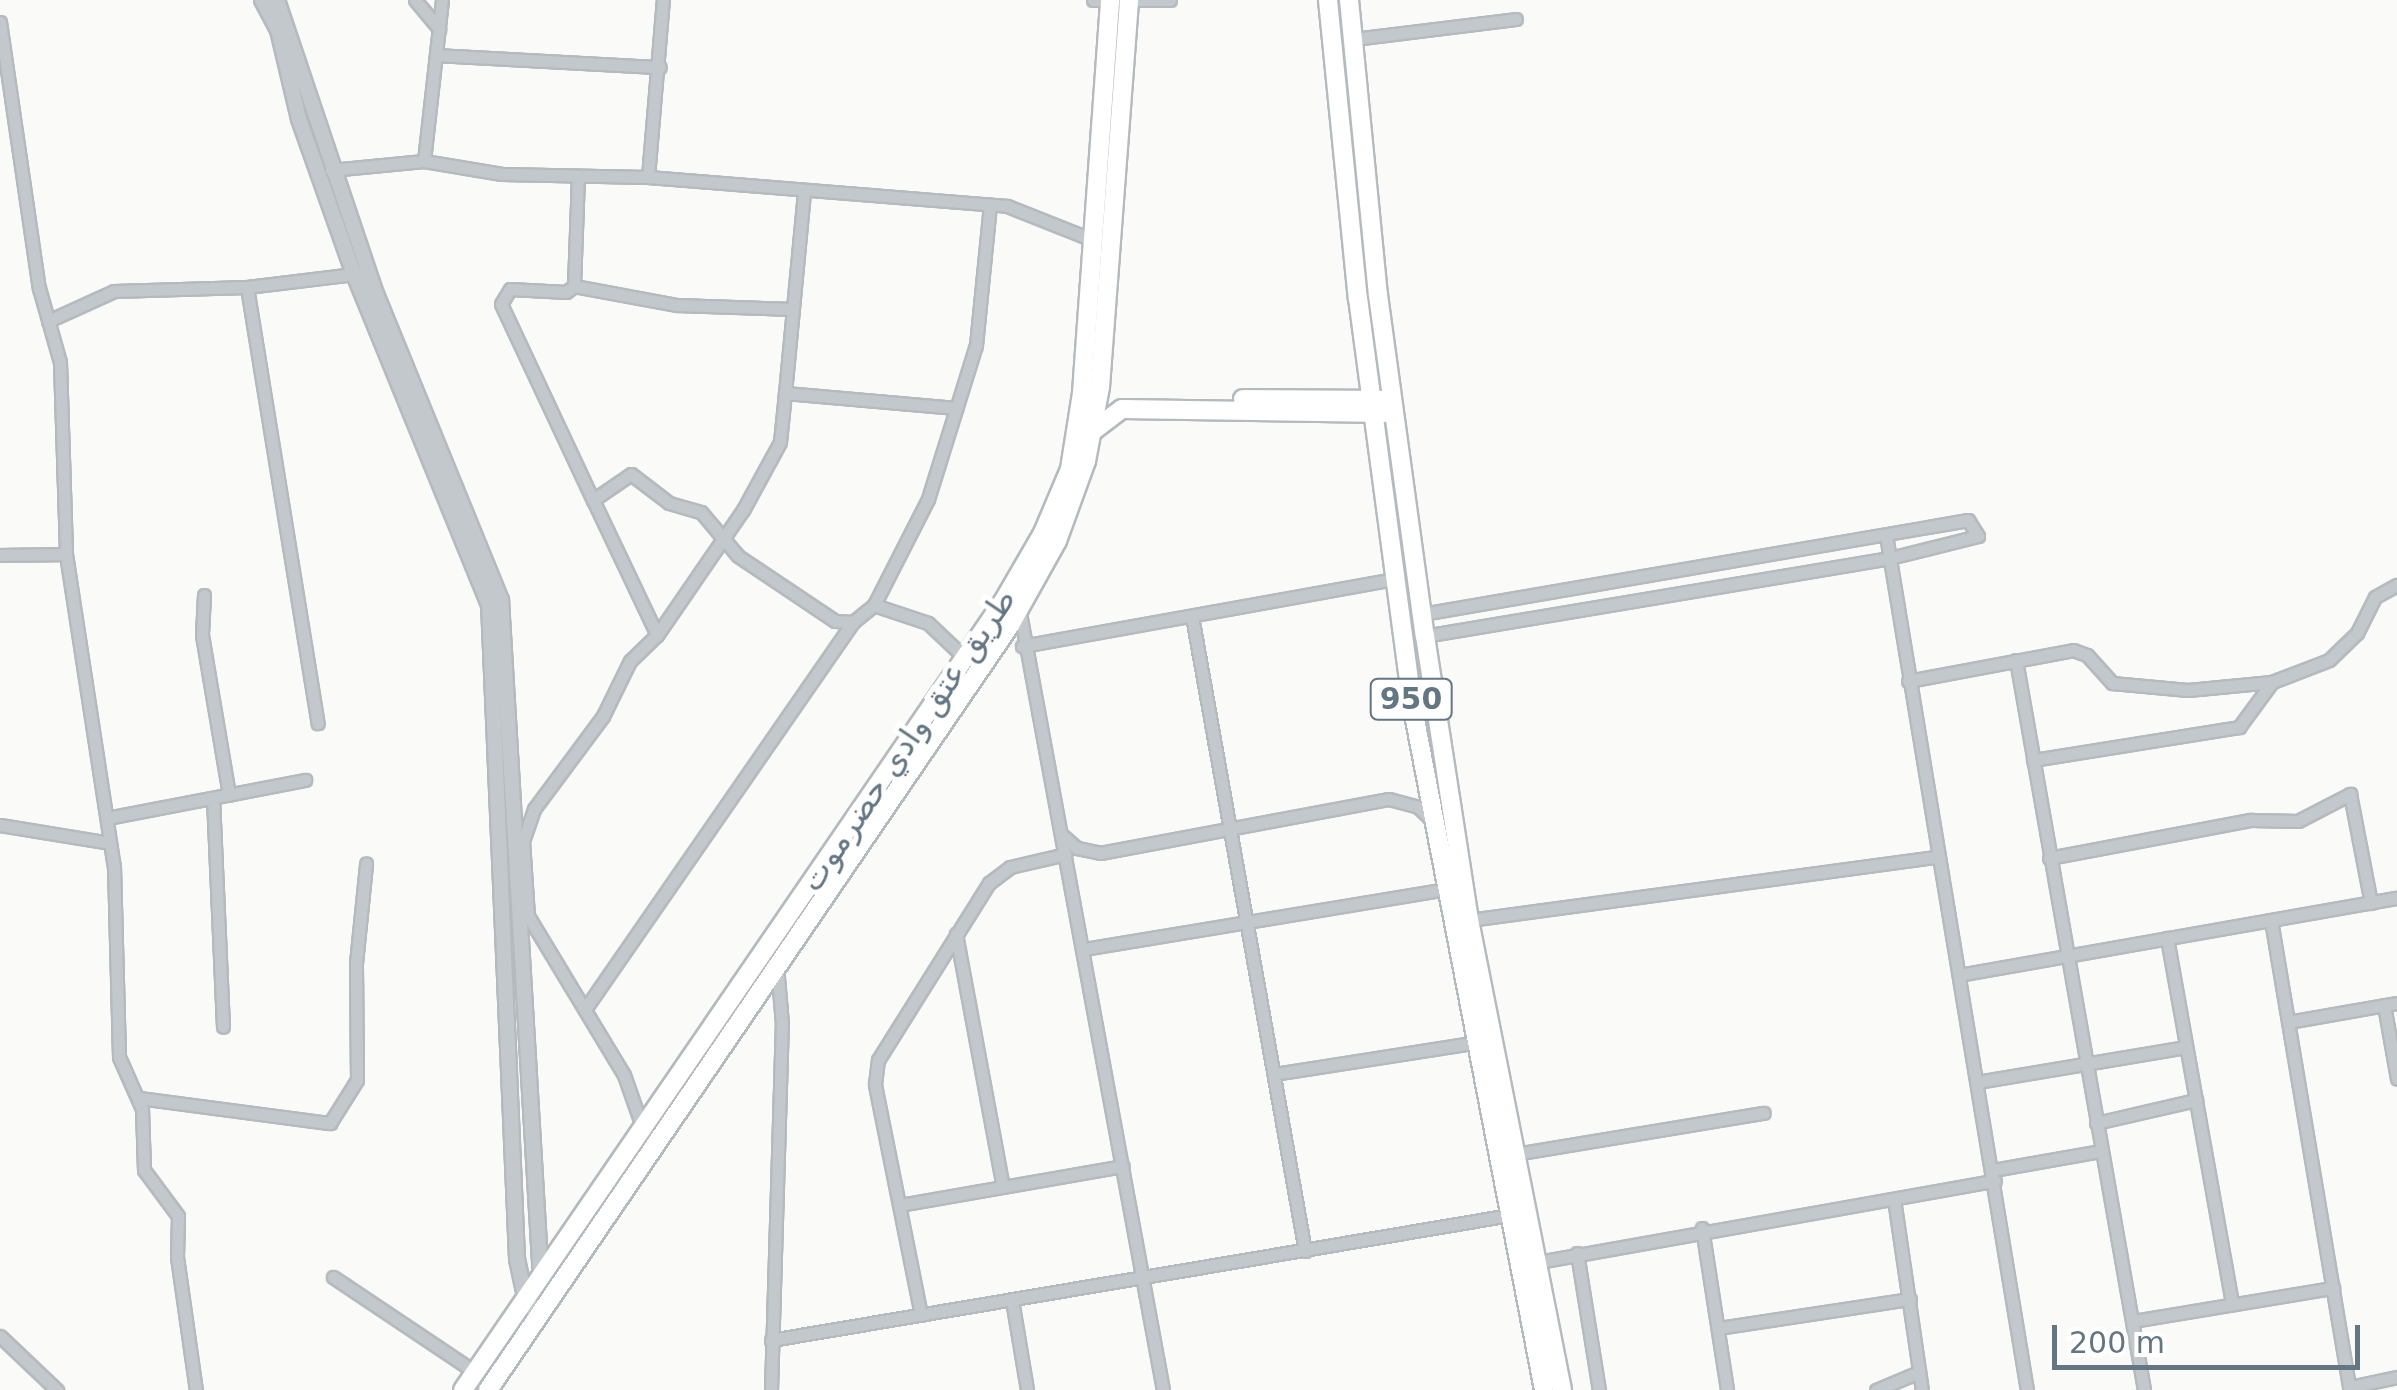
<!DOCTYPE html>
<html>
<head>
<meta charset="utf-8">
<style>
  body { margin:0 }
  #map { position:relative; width:2397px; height:1390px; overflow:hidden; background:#fafaf8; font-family:"DejaVu Sans","Noto Sans Arabic",sans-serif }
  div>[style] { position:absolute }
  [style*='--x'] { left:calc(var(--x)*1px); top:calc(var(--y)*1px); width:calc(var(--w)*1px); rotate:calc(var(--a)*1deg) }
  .roads { filter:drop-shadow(2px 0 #b5babe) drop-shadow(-2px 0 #b5babe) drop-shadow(0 2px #b5babe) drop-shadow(0 -2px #b5babe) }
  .minor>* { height:11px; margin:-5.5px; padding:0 5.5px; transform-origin:5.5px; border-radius:5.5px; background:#c3c8cc }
  .tertiary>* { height:14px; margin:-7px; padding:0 7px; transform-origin:7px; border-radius:7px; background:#c3c8cc }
  .primary>* { height:18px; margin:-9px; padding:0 9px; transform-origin:9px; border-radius:9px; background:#fff }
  span { translate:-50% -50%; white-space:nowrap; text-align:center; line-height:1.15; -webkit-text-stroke:10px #fff; paint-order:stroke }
  .shield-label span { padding:2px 8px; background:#fff; border:2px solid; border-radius:8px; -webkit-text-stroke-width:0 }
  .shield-label { font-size:30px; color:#657683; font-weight:700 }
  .street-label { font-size:32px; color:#657683 }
  .scale { position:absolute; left:2052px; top:1325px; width:308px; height:45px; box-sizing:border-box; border:5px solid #657683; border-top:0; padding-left:12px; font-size:30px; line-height:35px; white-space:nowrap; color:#657683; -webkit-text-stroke:8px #fff; paint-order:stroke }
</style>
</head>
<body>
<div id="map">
  <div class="roads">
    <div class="minor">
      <div style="--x:415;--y:0;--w:38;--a:50"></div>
      <div style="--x:442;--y:0;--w:162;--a:96.4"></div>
      <div style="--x:424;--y:161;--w:79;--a:9.5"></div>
      <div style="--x:502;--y:174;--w:146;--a:1.2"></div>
      <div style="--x:648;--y:177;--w:360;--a:4.6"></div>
      <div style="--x:1007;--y:206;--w:92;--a:21.6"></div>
      <div style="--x:1093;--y:0;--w:77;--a:0"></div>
      <div style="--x:0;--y:22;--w:269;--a:81.7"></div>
      <div style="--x:39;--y:288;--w:77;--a:74.2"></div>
      <div style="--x:60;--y:362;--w:192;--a:88.2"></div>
      <div style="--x:66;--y:554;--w:316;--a:81.3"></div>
      <div style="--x:114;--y:866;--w:191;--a:88.5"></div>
      <div style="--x:119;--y:1057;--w:57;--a:66.1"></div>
      <div style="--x:142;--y:1109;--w:61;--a:88.1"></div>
      <div style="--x:144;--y:1170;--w:57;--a:53.5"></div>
      <div style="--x:178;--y:1216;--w:41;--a:91.4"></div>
      <div style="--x:177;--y:1257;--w:134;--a:81.9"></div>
      <div style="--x:1353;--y:39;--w:164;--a:-7"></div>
      <div style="--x:436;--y:55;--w:224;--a:3.1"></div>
      <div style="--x:331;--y:170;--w:93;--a:-5.5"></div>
      <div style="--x:578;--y:176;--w:110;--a:92.1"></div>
      <div style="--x:574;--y:286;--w:10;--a:143"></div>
      <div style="--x:566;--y:292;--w:56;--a:-176.9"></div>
      <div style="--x:510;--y:289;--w:17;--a:121"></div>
      <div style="--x:501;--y:304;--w:217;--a:64.9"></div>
      <div style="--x:593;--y:500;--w:46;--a:-34.4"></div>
      <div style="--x:631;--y:474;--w:48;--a:37.3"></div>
      <div style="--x:669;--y:503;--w:33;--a:16"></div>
      <div style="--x:701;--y:512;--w:57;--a:49.9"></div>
      <div style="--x:738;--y:556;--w:117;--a:33.8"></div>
      <div style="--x:835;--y:621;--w:18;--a:3"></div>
      <div style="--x:853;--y:622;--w:27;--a:-39"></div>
      <div style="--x:648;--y:177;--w:178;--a:-85.2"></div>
      <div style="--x:574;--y:286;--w:105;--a:10.5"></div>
      <div style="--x:677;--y:305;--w:116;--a:2"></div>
      <div style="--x:247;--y:287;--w:442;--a:80.8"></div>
      <div style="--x:48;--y:321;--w:72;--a:-24.4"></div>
      <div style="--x:114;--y:291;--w:133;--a:-1.7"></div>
      <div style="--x:247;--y:287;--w:108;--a:-6.9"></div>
      <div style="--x:785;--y:393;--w:203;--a:-84.6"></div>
      <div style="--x:593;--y:500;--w:149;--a:64.6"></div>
      <div style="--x:1886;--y:535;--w:867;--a:80.64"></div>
      <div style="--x:0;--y:555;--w:66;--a:-0.9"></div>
      <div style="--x:204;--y:595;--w:40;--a:92.9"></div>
      <div style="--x:202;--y:635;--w:162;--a:80.4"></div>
      <div style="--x:1020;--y:613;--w:790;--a:79.57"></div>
      <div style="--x:1422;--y:614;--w:554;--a:-9.77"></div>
      <div style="--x:1968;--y:520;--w:19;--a:58"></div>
      <div style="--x:1978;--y:536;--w:91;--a:166"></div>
      <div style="--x:1890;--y:558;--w:471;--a:170.5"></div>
      <div style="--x:1192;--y:616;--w:645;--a:79.91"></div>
      <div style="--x:1022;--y:646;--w:379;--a:-10.2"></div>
      <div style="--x:965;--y:658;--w:51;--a:-136.6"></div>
      <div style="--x:928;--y:623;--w:57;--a:-161.6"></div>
      <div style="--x:874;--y:605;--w:119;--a:-63"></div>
      <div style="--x:928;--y:499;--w:161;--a:-72.7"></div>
      <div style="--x:976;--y:345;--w:141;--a:-84.3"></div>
      <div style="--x:2016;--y:660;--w:741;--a:80.05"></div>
      <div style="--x:1908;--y:681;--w:168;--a:-10.6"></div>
      <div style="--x:2073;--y:650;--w:15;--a:20"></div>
      <div style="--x:2087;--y:655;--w:38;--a:48"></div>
      <div style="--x:2112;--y:683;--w:76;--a:5.3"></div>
      <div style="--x:2188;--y:690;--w:84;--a:-5.4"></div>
      <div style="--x:2272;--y:682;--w:61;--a:-21.1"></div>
      <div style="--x:2329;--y:660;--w:39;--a:-44"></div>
      <div style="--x:2357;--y:633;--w:40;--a:-63.4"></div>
      <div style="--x:2375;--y:597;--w:25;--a:-29"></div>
      <div style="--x:2033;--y:760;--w:209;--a:-9.1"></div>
      <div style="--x:2239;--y:727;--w:56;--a:-53.7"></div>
      <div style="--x:213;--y:798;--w:229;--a:87.5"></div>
      <div style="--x:107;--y:818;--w:202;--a:-10.9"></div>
      <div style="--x:0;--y:825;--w:111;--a:9.3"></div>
      <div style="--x:1063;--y:836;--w:18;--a:41"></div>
      <div style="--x:1077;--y:848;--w:24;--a:12"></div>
      <div style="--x:1100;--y:853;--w:294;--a:-10.6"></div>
      <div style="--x:1389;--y:799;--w:30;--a:15"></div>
      <div style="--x:1418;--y:807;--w:19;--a:43"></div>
      <div style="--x:2049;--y:858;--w:206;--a:-10.7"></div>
      <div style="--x:2251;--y:820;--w:47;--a:1.2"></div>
      <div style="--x:2298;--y:821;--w:59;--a:-27.4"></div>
      <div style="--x:2350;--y:794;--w:111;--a:79.1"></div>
      <div style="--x:1469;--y:920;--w:473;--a:-7.7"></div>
      <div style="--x:2271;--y:920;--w:477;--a:80.5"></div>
      <div style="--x:956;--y:934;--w:257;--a:79.5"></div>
      <div style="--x:2167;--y:938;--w:372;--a:79.9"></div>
      <div style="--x:1084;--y:949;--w:366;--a:-9.4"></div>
      <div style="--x:1959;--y:975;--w:445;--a:-10"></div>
      <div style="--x:2384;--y:1005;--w:75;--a:80"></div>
      <div style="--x:585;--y:1009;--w:471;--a:-55.3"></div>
      <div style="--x:2288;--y:1022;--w:111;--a:-9.9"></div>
      <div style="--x:1274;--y:1074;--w:200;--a:-8.9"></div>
      <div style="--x:1977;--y:1082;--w:212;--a:-9.5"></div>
      <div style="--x:139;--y:1098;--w:193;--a:7.5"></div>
      <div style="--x:330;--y:1123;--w:51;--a:-57.9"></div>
      <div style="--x:357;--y:1080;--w:117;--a:-90.5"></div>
      <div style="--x:356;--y:963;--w:100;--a:-84.2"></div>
      <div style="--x:2096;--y:1123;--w:103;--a:-13"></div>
      <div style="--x:644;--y:1132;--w:60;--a:-109.3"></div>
      <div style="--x:624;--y:1075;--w:186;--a:-121.1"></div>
      <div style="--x:528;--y:916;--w:75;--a:-93.8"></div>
      <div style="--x:523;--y:841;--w:34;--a:-71"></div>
      <div style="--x:534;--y:809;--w:116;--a:-53.4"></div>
      <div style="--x:603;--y:716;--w:61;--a:-63.9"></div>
      <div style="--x:630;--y:661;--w:37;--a:-44"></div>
      <div style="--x:657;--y:635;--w:152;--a:-55.5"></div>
      <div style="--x:743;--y:510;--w:77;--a:-61.4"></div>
      <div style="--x:780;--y:442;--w:49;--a:-84.2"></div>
      <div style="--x:785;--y:393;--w:172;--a:5"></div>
      <div style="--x:1515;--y:1154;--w:252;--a:-9.4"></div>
      <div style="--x:1993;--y:1170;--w:110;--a:-10"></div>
      <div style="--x:1894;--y:1199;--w:193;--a:81.7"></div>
      <div style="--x:900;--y:1205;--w:226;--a:-9.9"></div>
      <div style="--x:1702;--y:1228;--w:164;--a:81.2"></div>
      <div style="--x:1577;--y:1253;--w:139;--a:80.9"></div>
      <div style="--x:1538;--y:1262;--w:464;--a:-10.1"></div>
      <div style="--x:333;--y:1277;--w:171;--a:33.8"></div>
      <div style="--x:1012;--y:1300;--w:91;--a:80.5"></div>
      <div style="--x:921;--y:1315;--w:236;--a:-101.3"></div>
      <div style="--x:875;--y:1084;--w:24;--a:-83"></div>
      <div style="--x:878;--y:1060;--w:209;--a:-57.9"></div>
      <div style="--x:989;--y:883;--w:26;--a:-37"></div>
      <div style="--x:1010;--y:867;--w:57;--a:-13.1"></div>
      <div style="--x:2133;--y:1321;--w:203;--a:-9.4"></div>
      <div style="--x:1718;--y:1328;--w:194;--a:-8.6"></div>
      <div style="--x:0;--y:1336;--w:79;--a:43.5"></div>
      <div style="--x:771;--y:1340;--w:756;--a:-9.6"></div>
      <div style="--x:2350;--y:1387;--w:48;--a:-12"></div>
      <div style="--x:771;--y:1390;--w:366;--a:-88.3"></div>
      <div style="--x:782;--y:1024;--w:58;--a:-94.9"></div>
      <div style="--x:1876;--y:1390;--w:47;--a:-22.7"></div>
    </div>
    <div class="tertiary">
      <div style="--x:262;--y:0;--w:34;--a:62"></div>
      <div style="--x:278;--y:30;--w:91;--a:76.7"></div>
      <div style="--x:299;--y:119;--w:164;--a:70.5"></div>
      <div style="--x:354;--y:274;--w:357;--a:67.8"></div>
      <div style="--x:489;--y:604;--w:656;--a:87.55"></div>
      <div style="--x:517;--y:1259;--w:39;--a:78"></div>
      <div style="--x:525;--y:1297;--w:23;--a:56"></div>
      <div style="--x:277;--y:0;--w:310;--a:71.4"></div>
      <div style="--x:376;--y:294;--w:331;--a:67.8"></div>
      <div style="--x:501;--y:600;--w:681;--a:86.63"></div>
    </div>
    <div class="primary">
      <div style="--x:1328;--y:0;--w:300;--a:84.3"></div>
      <div style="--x:1358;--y:298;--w:415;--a:82.4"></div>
      <div style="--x:1413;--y:709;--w:693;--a:79.11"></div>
      <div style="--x:1349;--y:0;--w:296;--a:84.4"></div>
      <div style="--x:1378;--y:295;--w:344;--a:82.2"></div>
      <div style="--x:1425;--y:636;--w:287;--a:81.2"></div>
      <div style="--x:1469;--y:920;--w:479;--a:78.8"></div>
      <div style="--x:1243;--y:399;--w:139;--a:0.4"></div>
      <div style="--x:1094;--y:430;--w:35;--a:-37"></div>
      <div style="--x:1122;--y:409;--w:262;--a:0.9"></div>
      <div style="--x:463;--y:1390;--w:955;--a:-55.58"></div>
      <div style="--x:1003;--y:602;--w:80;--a:-59.9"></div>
      <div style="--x:1043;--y:533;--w:69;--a:-67.1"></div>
      <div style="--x:1070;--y:469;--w:77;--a:-81"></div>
      <div style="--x:1082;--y:393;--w:394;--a:-85.9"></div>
      <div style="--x:488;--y:1390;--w:926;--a:-55.69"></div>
      <div style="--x:1010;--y:625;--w:96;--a:-60.8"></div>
      <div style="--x:1057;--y:541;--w:85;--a:-70.1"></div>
      <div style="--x:1086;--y:461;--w:75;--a:-79.3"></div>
      <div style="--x:1100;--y:387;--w:388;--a:-85.7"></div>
    </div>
  </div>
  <div class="shield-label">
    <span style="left:1411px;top:699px">950</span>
  </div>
  <div class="street-label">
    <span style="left:908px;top:740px;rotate:-56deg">طريق عتق وادي حضرموت</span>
  </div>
  <div class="scale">200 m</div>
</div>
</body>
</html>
